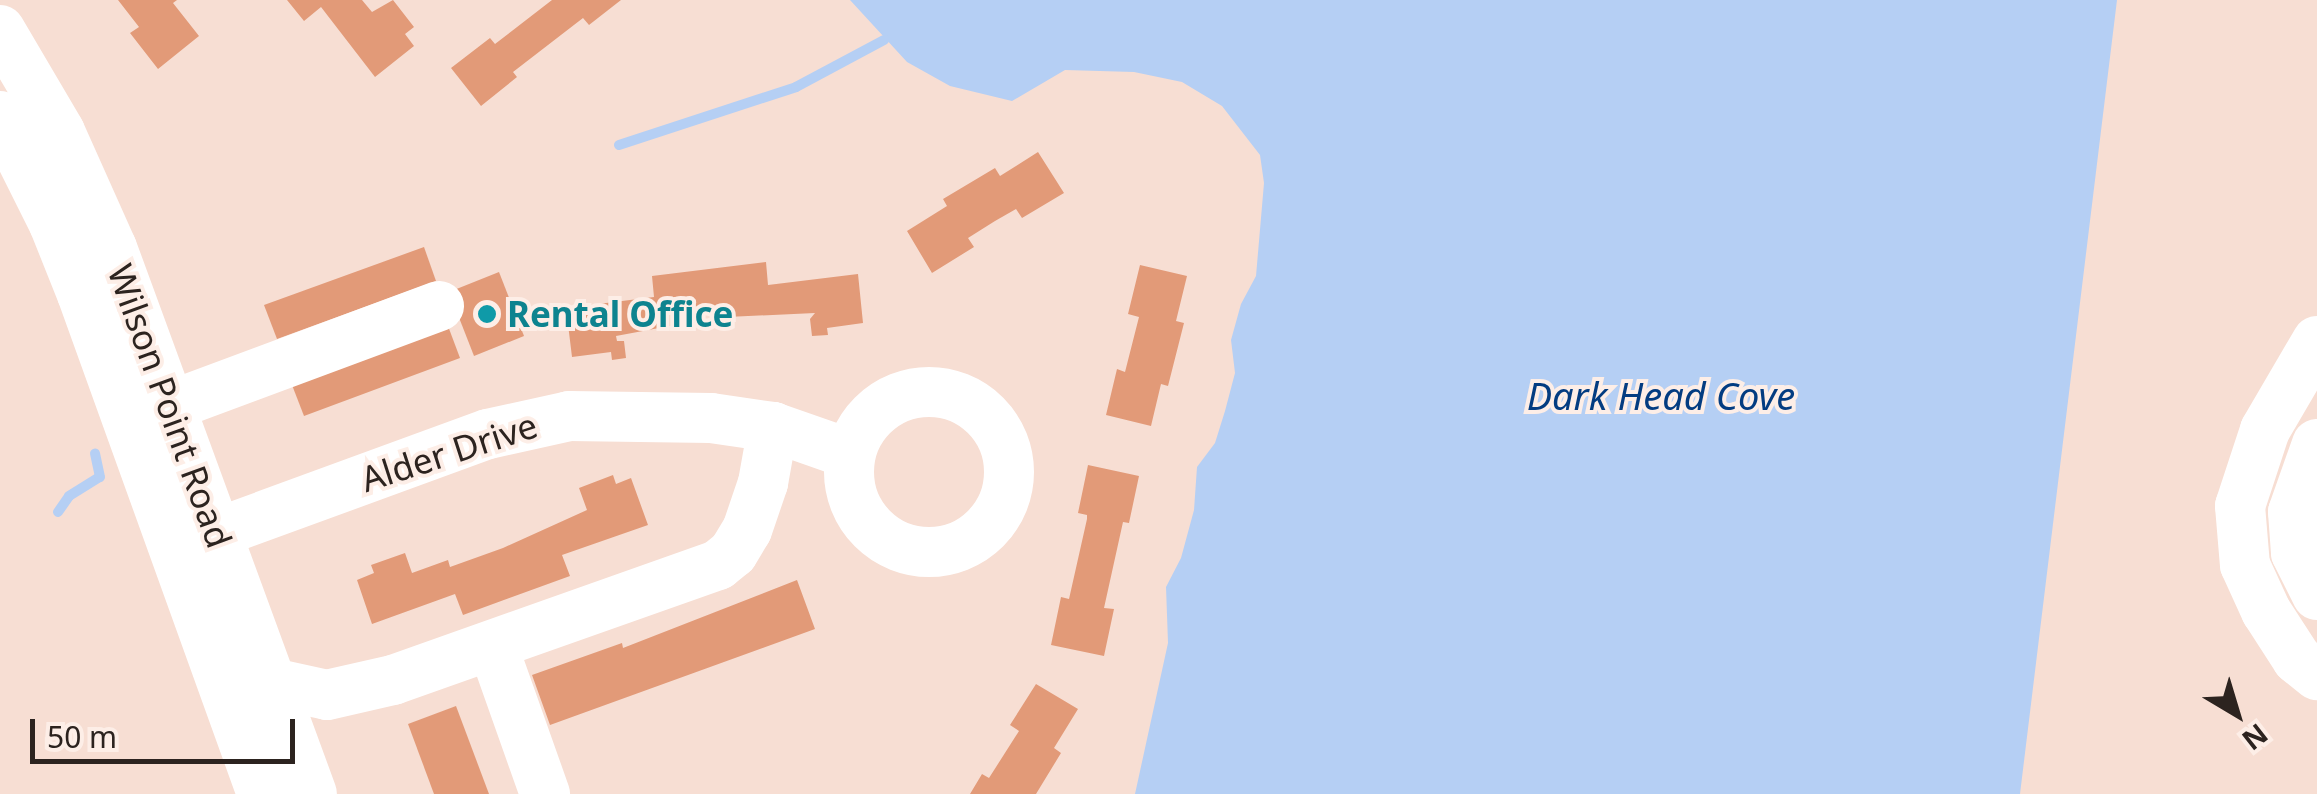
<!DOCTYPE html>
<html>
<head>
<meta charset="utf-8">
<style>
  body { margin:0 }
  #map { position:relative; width:2317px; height:794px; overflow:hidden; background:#f7ded3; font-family:"Noto Sans",sans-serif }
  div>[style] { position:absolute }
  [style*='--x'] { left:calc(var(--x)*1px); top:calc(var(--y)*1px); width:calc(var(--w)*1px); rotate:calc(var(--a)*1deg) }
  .water>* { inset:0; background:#b5cff4 }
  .stream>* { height:10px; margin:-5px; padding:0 5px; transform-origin:5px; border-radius:5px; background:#b5cff4 }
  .building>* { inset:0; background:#e29a78 }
  .minor>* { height:50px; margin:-25px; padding:0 25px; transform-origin:25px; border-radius:25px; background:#fff }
  .minor>.ring { margin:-25px; padding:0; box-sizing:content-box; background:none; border:50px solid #fff; border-radius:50% }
  .dots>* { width:28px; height:28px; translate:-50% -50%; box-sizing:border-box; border:5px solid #fdeee7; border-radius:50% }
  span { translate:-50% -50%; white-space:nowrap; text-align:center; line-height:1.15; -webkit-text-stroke:8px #fdeee7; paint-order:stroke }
  .culture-label { font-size:35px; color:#0d838f; font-weight:700 }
  .left { translate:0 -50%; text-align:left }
  .street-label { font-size:35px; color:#2c231f }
  .water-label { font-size:38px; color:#033c81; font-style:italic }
  .north { position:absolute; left:2187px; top:664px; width:100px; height:100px; -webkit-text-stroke:8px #fdeee7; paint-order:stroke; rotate:142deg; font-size:28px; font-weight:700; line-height:40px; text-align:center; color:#2c231f }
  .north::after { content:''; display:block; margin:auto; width:35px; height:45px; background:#2c231f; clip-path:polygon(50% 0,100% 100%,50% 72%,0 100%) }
  .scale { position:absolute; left:30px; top:719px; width:265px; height:45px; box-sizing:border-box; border:5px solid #2c231f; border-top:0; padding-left:12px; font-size:30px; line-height:35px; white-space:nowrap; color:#2c231f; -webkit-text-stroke:8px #fdeee7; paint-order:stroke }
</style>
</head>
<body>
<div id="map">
  <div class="water">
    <div style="clip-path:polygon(850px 0,2117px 0,2020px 794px,1135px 794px,1168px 643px,1166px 587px,1181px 558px,1194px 510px,1197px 467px,1215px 443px,1225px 411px,1235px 373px,1231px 340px,1241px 304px,1256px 276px,1264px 183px,1260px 155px,1222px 106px,1182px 82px,1134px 72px,1065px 70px,1012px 101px,950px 86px,907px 62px)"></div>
  </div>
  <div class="stream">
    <div style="--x:619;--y:145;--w:186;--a:-18.1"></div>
    <div style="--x:796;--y:87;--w:100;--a:-28.1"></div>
    <div style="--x:58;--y:512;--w:19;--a:-55"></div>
    <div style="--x:69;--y:496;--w:36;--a:-32"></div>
    <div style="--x:100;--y:477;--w:24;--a:-102"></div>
  </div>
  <div class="building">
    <div style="clip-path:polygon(118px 0,177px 0,173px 3px,199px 36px,158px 69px,130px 33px,139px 27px)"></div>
    <div style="clip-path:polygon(287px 0,362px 0,372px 12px,393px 0,414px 27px,405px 34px,414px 46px,375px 77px,321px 7px,304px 21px)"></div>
    <div style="clip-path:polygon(552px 0,621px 0,589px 25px,583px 18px,513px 72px,517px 77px,481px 106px,451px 68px,490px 38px,495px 44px)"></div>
    <div style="clip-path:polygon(1038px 152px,1064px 193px,1022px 218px,1016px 209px,995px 221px,968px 238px,974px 247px,932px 273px,907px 231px,947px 206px,943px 199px,995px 168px,1000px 176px)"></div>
    <div style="clip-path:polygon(424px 247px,436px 281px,277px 339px,264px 305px)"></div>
    <div style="clip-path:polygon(766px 262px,768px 285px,858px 274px,863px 323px,827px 328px,828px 335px,812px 336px,810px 319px,815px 313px,727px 317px,726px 306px,701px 309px,702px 320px,616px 336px,617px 341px,624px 341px,626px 358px,612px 360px,611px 352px,572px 357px,566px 308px,654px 297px,652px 276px)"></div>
    <div style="clip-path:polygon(1140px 265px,1187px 276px,1176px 321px,1184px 323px,1168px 386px,1161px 384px,1151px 426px,1106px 415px,1117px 369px,1125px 372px,1139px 317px,1128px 314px)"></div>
    <div style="clip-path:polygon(499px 272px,524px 336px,474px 356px,449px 292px)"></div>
    <div style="clip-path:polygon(448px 326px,460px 358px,304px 416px,292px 385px)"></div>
    <div style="clip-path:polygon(1088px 465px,1139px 476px,1129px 523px,1123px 522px,1104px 608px,1114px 609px,1104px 656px,1051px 645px,1061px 597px,1069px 599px,1087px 519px,1087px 515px,1078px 513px)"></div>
    <div style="clip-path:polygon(613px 475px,616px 484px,631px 478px,648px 525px,562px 555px,570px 576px,463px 615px,455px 594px,372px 624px,357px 580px,374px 573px,371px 565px,405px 553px,412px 573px,448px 560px,450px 567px,503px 548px,587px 510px,579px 488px)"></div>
    <div style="clip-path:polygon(797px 580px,815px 629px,550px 725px,532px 675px,622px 643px,623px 648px)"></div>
    <div style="clip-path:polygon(1036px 684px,1078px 709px,1054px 748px,1061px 753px,1036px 794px,970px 794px,982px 774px,989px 778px,1019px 731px,1010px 725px)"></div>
    <div style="clip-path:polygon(456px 706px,489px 794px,434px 794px,408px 724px)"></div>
  </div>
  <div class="minor">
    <div style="--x:0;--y:30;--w:118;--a:59.5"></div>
    <div style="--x:60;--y:132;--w:127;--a:65.9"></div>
    <div style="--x:112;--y:248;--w:581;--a:69.88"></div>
    <div style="--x:0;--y:116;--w:121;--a:63.4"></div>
    <div style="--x:54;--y:224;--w:75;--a:68.2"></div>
    <div style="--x:82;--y:294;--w:531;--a:70.2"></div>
    <div style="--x:2317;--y:341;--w:103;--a:120.3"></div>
    <div style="--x:2265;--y:430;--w:80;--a:108.2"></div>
    <div style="--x:2240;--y:506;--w:59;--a:85.2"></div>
    <div style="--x:2245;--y:565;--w:51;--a:65.5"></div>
    <div style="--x:2266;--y:611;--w:57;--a:57.1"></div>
    <div style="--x:2297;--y:659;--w:26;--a:39"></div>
    <div class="ring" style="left:849px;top:392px;width:110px;height:110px"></div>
    <div style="--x:170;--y:406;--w:287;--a:-20.4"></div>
    <div style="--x:2317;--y:444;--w:72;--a:109.4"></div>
    <div style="--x:2293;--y:512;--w:41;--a:85.8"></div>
    <div style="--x:2296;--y:553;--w:47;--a:63.4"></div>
    <div style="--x:187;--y:544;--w:320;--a:-20.1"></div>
    <div style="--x:488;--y:434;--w:83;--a:-12.5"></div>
    <div style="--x:569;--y:416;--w:142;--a:0.8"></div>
    <div style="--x:711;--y:418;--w:63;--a:8.3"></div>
    <div style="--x:773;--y:427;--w:82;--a:19.3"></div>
    <div style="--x:493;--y:647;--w:156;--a:70.5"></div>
    <div style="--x:272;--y:683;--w:56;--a:12.3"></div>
    <div style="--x:327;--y:695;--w:68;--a:-12.8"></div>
    <div style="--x:393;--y:680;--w:345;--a:-19.5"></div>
    <div style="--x:718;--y:565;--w:19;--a:-39"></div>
    <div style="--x:733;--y:553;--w:27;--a:-59"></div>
    <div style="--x:747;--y:530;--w:50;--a:-71.2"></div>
    <div style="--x:763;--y:483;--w:57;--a:-79.9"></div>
  </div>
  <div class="dots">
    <div style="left:487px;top:314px;background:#0f9aa8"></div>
  </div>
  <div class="culture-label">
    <span class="left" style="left:507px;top:314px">Rental Office</span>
  </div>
  <div class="street-label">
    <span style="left:170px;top:406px;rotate:70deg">Wilson Point Road</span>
    <span style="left:449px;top:452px;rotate:-18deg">Alder Drive</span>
  </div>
  <div class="water-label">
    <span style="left:1661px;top:396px">Dark Head Cove</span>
  </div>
  <div class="north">N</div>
  <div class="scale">50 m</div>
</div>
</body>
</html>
